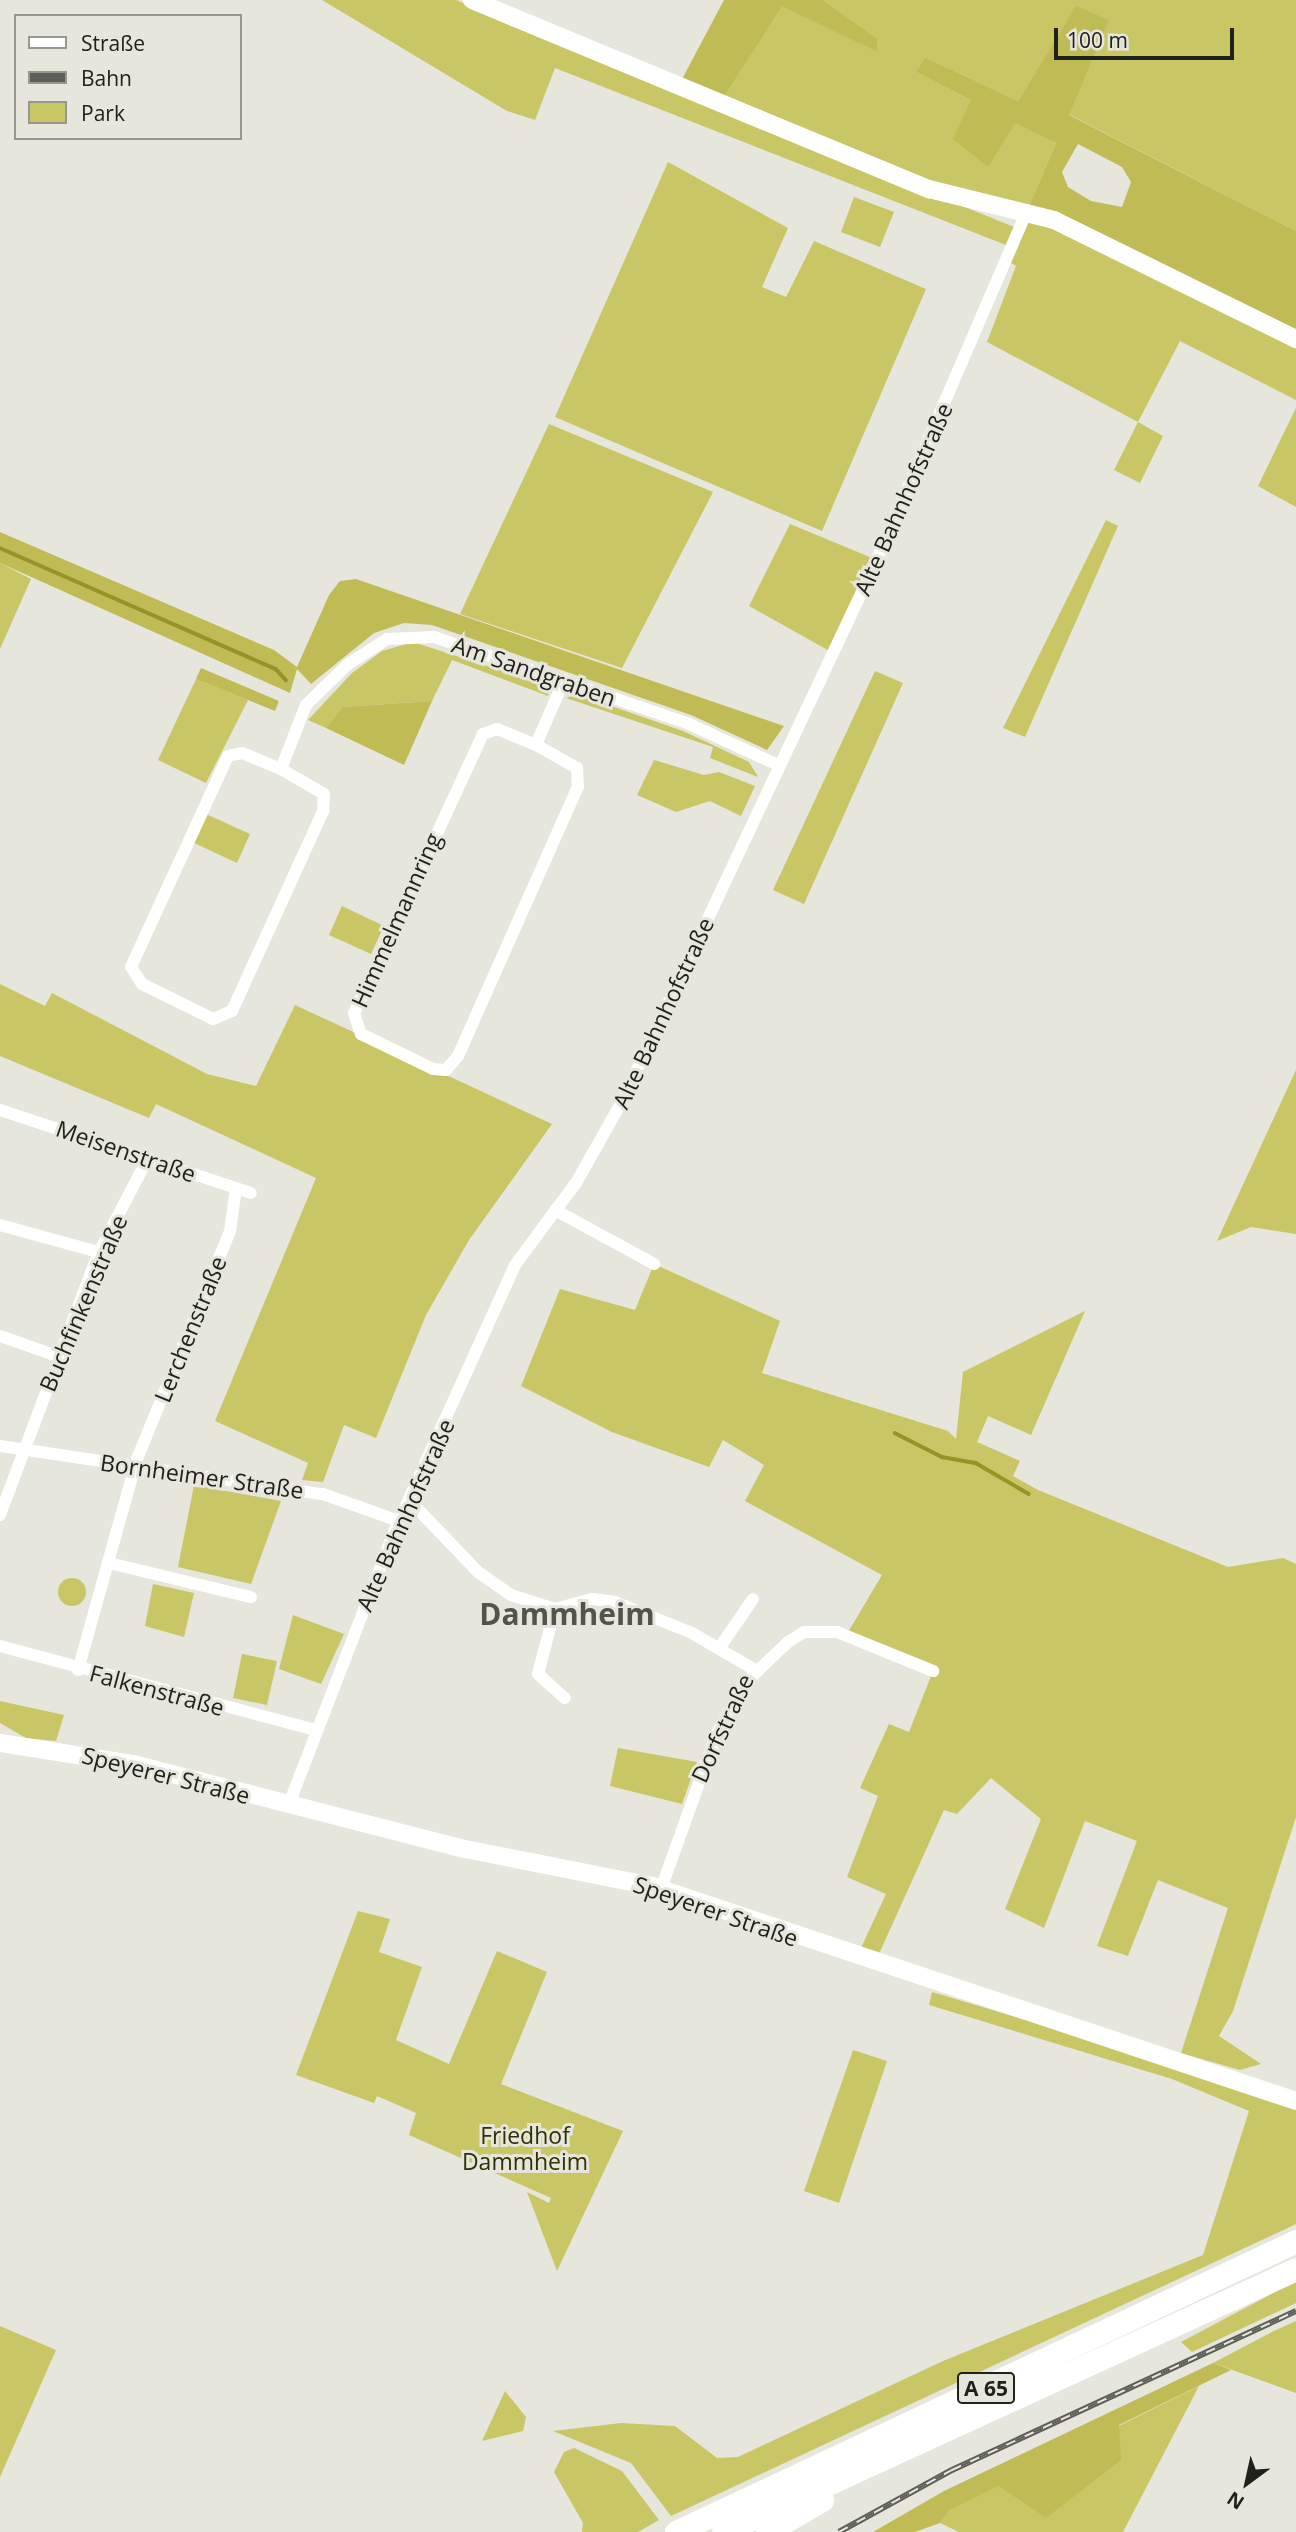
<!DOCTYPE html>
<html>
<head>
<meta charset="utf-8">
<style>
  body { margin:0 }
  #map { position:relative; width:1296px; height:2532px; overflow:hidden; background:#e6e6dd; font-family:"Open Sans",sans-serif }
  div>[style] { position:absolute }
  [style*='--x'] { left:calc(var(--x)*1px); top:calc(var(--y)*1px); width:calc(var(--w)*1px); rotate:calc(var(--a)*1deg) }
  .green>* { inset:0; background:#c8c665 }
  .round { border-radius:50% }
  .forest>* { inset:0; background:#bfbc55 }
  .stream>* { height:3.5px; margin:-1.75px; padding:0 1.75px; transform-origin:1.75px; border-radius:1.75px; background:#979326 }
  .street>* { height:12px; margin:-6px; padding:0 6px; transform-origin:6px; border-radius:6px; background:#fff }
  .secondary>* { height:18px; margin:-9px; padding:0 9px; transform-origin:9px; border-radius:9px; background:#fff }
  .highway>* { height:23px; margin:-11.5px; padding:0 11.5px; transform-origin:11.5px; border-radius:11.5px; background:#fff }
  .rail>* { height:6px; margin-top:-3px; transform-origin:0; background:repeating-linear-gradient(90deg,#e6e6dd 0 10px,#5e5e59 0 20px); box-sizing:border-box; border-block:2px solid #5e5e59 }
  span { translate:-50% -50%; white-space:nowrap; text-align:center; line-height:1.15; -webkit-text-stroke:6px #e6e6dd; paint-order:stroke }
  .shield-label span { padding:2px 5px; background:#e6e6dd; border:2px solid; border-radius:5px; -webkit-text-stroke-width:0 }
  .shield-label { font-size:21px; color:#20201d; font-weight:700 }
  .street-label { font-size:23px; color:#20201d }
  .park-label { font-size:23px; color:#313002 }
  .district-label { font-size:30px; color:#53534c; font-weight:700 }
  .legend { position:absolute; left:14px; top:14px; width:228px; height:126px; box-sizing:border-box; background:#e6e6dd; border:2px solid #979790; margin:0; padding:9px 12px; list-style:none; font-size:21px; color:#20201d }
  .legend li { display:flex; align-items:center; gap:14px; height:35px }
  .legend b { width:35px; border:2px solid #979790 }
  .north { position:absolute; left:1212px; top:2448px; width:70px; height:70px; -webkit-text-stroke:5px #e6e6dd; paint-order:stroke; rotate:213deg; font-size:19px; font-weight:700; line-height:28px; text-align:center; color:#20201d }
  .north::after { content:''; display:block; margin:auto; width:24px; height:32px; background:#20201d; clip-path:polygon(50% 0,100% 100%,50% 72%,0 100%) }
  .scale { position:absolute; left:1054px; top:28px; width:180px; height:32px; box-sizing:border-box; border:4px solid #20201d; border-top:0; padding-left:9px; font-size:21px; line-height:24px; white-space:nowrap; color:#20201d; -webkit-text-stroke:5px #e6e6dd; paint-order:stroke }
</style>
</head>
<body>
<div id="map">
  <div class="green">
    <div style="clip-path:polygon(322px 0,456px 0,1014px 227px,1006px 245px,555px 68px,535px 120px,507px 111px)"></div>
    <div style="clip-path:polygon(823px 0,1296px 0,1296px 231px,1068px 114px,1108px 20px,1076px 7px,1018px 101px,925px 57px,916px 72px,971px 100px,987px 166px,1015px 122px,1056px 143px,1026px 213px,1296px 339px,1296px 400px,1180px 341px,1138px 422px,1163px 436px,1140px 483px,1114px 470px,1138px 422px,987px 342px,1016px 266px,1008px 261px,1026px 213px,983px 206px,720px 103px,782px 5px,877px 52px,876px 39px)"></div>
    <div style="clip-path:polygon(668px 162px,788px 228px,762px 287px,786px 297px,814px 241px,926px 289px,822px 531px,555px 417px)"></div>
    <div style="clip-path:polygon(854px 197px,894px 212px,880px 247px,841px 232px)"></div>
    <div style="clip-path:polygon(1296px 408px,1296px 507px,1258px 486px)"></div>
    <div style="clip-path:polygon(549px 424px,713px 492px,622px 668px,460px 614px)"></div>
    <div style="clip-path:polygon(1106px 520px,1118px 526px,1025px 737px,1003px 728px)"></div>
    <div style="clip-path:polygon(790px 524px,877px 560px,833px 653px,749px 606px)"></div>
    <div style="clip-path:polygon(0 563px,31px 579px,0 649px)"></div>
    <div style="clip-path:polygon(413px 642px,550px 686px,548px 696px,452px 660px,432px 701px,342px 707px,326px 728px,308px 720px,352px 673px,382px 651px)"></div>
    <div style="clip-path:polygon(875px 671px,903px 683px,804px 904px,773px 890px)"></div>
    <div style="clip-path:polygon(196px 679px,248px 700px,206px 783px,158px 760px)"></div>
    <div style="clip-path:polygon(577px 694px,683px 731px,749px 762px,758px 777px,710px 758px,713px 747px,566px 698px)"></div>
    <div style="clip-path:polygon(654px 760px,704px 775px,719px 772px,755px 786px,741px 816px,710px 801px,676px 812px,637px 795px)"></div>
    <div style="clip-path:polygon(206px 814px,250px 834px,237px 863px,192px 842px)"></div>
    <div style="clip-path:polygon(342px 906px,384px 926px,371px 954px,329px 935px)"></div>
    <div style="clip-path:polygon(0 984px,45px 1006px,52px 993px,207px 1074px,256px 1086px,295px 1005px,552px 1124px,469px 1240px,426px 1315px,376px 1438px,344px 1425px,323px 1482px,302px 1480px,308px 1463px,215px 1421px,316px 1178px,156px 1104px,149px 1118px,0 1056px)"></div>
    <div style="clip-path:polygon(1296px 1070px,1296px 1234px,1251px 1227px,1217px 1241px)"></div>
    <div style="clip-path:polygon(654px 1264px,780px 1321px,762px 1373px,948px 1431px,956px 1439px,963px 1372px,1085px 1311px,1031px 1435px,988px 1416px,977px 1442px,1020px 1461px,1013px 1476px,1038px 1490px,1228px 1567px,1283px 1558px,1296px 1564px,1296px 1817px,1233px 2011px,1219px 2036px,1261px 2064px,1240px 2070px,1181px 2053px,1228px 1908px,1158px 1880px,1128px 1956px,1097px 1946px,1137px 1841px,1085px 1821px,1044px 1928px,1005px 1909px,1041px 1819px,991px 1778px,957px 1814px,944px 1810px,878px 1956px,860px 1950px,886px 1894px,847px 1877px,878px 1796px,860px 1788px,889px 1724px,909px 1732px,933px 1671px,847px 1634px,882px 1575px,745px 1501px,764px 1465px,723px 1440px,709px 1467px,612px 1432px,521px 1386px,560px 1289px,635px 1310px)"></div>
    <div style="clip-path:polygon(194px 1485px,281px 1501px,251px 1584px,178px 1567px)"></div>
    <div class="round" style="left:58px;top:1578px;width:28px;height:28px"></div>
    <div style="clip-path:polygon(153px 1584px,194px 1593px,184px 1637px,145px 1626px)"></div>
    <div style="clip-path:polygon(293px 1615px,344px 1634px,321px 1684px,279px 1669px)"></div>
    <div style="clip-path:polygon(242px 1654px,277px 1661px,267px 1705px,233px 1698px)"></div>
    <div style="clip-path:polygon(0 1701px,64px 1715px,56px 1741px,26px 1738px,0 1723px)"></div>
    <div style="clip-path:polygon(618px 1748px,697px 1762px,682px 1804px,610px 1786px)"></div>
    <div style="clip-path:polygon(358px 1911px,390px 1919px,379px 1952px,422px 1967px,396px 2040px,449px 2064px,497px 1951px,547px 1972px,501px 2084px,623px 2131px,557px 2271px,527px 2192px,549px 2203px,551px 2198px,409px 2135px,416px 2113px,377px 2096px,374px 2103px,296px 2075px)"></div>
    <div style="clip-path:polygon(932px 1992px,1192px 2070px,1296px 2110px,1296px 2224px,671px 2516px,631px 2463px,553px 2431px,621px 2423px,675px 2426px,717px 2458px,738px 2457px,943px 2361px,1203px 2255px,1249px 2111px,1172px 2079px,929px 2005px)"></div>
    <div style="clip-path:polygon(853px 2050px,887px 2061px,839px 2203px,804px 2191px)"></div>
    <div style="clip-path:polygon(1296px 2281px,1296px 2303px,1192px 2352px,1181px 2342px)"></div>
    <div style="clip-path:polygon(1296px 2321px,1296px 2393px,1213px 2363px,1274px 2331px)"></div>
    <div style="clip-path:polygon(0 2326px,56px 2350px,0 2477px)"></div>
    <div style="clip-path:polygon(1199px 2386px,1123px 2532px,959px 2532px,940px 2523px,950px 2510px)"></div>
    <div style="clip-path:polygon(505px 2391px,526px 2417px,523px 2431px,482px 2441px)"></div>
    <div style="clip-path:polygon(574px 2448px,622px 2471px,659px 2520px,638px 2532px,582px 2532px,583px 2523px,554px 2472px,564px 2452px)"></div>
  </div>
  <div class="forest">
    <div style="clip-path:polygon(724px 0,823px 0,877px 39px,877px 52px,782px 6px,720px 103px,681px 81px)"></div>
    <div style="clip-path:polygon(evenodd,1076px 6px,1109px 20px,1069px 115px,1296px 231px,1296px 339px,1026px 213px,1056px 143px,1015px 123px,988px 167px,953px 139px,971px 100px,916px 72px,925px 57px,1018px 101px,1076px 6px,1078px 144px,1122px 167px,1131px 182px,1122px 207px,1091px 201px,1068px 187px,1062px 172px,1078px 144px)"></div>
    <div style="clip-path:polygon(0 532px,274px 650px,297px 667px,329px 595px,340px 581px,356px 579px,784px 726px,767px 750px,691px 715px,432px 625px,404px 623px,374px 633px,311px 684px,297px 669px,290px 693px,0 563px)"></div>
    <div style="clip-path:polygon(201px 668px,279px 701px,275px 711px,196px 679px)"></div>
    <div style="clip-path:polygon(432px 701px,404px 765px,326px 728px,342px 707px)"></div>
    <div style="clip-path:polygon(1213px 2363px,1231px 2370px,1119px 2425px,1121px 2460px,1046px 2518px,999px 2486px,950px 2510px,940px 2523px,915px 2532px,873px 2532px,944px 2491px)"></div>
  </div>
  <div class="stream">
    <div style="--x:0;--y:548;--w:301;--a:23.7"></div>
    <div style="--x:276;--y:669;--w:15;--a:48"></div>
    <div style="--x:895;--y:1433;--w:53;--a:27.1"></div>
    <div style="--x:942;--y:1457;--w:35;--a:10"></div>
    <div style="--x:976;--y:1463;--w:61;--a:30.3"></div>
  </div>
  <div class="street">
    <div style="--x:536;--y:745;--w:42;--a:-157.7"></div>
    <div style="--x:497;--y:729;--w:15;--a:160"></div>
    <div style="--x:483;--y:734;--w:307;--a:114.8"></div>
    <div style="--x:354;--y:1013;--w:22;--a:72"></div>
    <div style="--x:361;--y:1034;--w:80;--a:25.9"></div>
    <div style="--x:433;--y:1069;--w:13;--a:4"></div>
    <div style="--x:446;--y:1070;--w:18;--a:-49"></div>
    <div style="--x:458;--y:1056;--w:295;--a:-66"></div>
    <div style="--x:578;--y:787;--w:19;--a:-93"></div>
    <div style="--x:577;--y:768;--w:47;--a:-150.7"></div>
    <div style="--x:536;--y:745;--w:71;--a:-66.7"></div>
    <div style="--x:281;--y:769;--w:42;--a:-157.7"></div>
    <div style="--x:242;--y:753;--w:14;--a:168"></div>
    <div style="--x:228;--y:756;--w:232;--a:114.7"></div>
    <div style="--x:131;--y:967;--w:20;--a:57"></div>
    <div style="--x:142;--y:984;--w:79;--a:26.2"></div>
    <div style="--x:213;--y:1019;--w:21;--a:-23"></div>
    <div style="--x:232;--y:1011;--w:220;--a:-65.5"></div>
    <div style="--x:323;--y:811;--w:17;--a:-87"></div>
    <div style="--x:324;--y:794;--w:50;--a:-149.8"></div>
    <div style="--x:281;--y:769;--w:69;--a:-68.7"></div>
    <div style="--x:306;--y:705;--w:57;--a:-44.3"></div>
    <div style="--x:347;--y:665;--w:48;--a:-33"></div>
    <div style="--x:387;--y:639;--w:47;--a:-2.4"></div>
    <div style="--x:434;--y:637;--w:269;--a:18.8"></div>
    <div style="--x:689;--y:724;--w:96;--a:24.7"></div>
    <div style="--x:0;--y:1110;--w:264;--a:18.3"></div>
    <div style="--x:555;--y:1210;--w:113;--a:28.6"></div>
    <div style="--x:0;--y:1225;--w:103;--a:15.3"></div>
    <div style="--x:0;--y:1336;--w:60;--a:19.3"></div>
    <div style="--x:0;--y:1446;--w:327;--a:8.5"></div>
    <div style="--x:323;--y:1494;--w:81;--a:19.6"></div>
    <div style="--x:410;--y:1501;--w:98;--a:46.2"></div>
    <div style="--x:478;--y:1572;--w:40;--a:34.9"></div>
    <div style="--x:511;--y:1595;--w:46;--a:17.7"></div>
    <div style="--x:555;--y:1609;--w:39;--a:-15"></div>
    <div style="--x:593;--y:1599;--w:22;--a:8"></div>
    <div style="--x:615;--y:1602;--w:83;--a:21.9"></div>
    <div style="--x:692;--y:1633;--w:73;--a:30.4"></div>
    <div style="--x:0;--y:1515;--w:281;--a:-69.4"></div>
    <div style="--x:99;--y:1252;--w:106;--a:-62.5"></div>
    <div style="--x:109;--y:1563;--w:146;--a:13.5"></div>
    <div style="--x:555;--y:1609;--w:67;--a:104.7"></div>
    <div style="--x:538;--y:1674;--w:36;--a:42"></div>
    <div style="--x:0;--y:1646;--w:327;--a:14.9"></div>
    <div style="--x:720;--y:1647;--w:58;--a:-55.5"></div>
    <div style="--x:78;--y:1670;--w:219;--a:-74.4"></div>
    <div style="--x:137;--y:1459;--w:246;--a:-67.8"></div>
    <div style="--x:230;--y:1231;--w:43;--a:-82.1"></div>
    <div style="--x:289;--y:1804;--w:292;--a:-68.9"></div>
    <div style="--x:394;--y:1532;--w:293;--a:-65.6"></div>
    <div style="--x:515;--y:1265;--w:102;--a:-53.4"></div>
    <div style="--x:576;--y:1183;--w:92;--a:-60.6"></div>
    <div style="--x:621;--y:1103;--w:594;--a:-64.77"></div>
    <div style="--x:874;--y:566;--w:384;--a:-66.7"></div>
    <div style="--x:661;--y:1889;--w:164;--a:-70.3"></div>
    <div style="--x:716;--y:1735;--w:61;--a:-60.5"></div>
    <div style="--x:746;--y:1682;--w:58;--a:-43.6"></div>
    <div style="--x:788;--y:1642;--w:19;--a:-32"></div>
    <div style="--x:804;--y:1632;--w:33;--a:0"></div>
    <div style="--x:837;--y:1632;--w:104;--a:22.1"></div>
  </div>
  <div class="secondary">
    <div style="--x:472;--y:0;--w:495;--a:22.5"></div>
    <div style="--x:929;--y:189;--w:129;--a:13.9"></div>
    <div style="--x:1054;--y:220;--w:270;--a:26.2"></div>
    <div style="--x:0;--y:1743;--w:135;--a:9"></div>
    <div style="--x:133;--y:1764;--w:343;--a:14.4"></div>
    <div style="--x:465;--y:1849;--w:191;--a:11.2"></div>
    <div style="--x:652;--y:1886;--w:679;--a:18.46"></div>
  </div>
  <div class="highway">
    <div style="--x:676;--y:2532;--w:685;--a:-25.14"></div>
    <div style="--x:723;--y:2532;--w:630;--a:-24.65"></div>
    <div style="--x:767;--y:2532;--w:64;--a:-30.2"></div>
  </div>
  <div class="rail">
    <div style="--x:839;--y:2532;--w:129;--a:-28.8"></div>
    <div style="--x:952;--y:2470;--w:379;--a:-24.8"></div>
  </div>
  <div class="shield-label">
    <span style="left:986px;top:2388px">A 65</span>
  </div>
  <div class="street-label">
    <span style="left:903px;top:499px;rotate:-66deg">Alte Bahnhofstraße</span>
    <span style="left:534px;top:671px;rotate:19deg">Am Sandgraben</span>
    <span style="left:396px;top:920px;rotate:-66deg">Himmelmannring</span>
    <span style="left:663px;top:1013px;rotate:-65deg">Alte Bahnhofstraße</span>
    <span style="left:126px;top:1151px;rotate:19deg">Meisenstraße</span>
    <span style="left:83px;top:1303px;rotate:-67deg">Buchfinkenstraße</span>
    <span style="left:190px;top:1329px;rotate:-68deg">Lerchenstraße</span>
    <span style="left:202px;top:1476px;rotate:8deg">Bornheimer Straße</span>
    <span style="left:405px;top:1515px;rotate:-66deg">Alte Bahnhofstraße</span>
    <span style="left:157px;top:1690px;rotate:15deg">Falkenstraße</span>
    <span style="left:722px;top:1728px;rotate:-65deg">Dorfstraße</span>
    <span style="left:166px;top:1775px;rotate:14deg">Speyerer Straße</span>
    <span style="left:716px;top:1911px;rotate:19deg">Speyerer Straße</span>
  </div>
  <div class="park-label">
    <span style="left:525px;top:2148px">Friedhof<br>Dammheim</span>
  </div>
  <div class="district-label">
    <span style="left:567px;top:1614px">Dammheim</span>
  </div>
  <ul class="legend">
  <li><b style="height:9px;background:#fff"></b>Straße</li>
  <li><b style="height:9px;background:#5e5e59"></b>Bahn</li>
  <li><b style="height:19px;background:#c8c665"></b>Park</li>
  </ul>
  <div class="north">N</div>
  <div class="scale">100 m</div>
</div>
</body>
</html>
